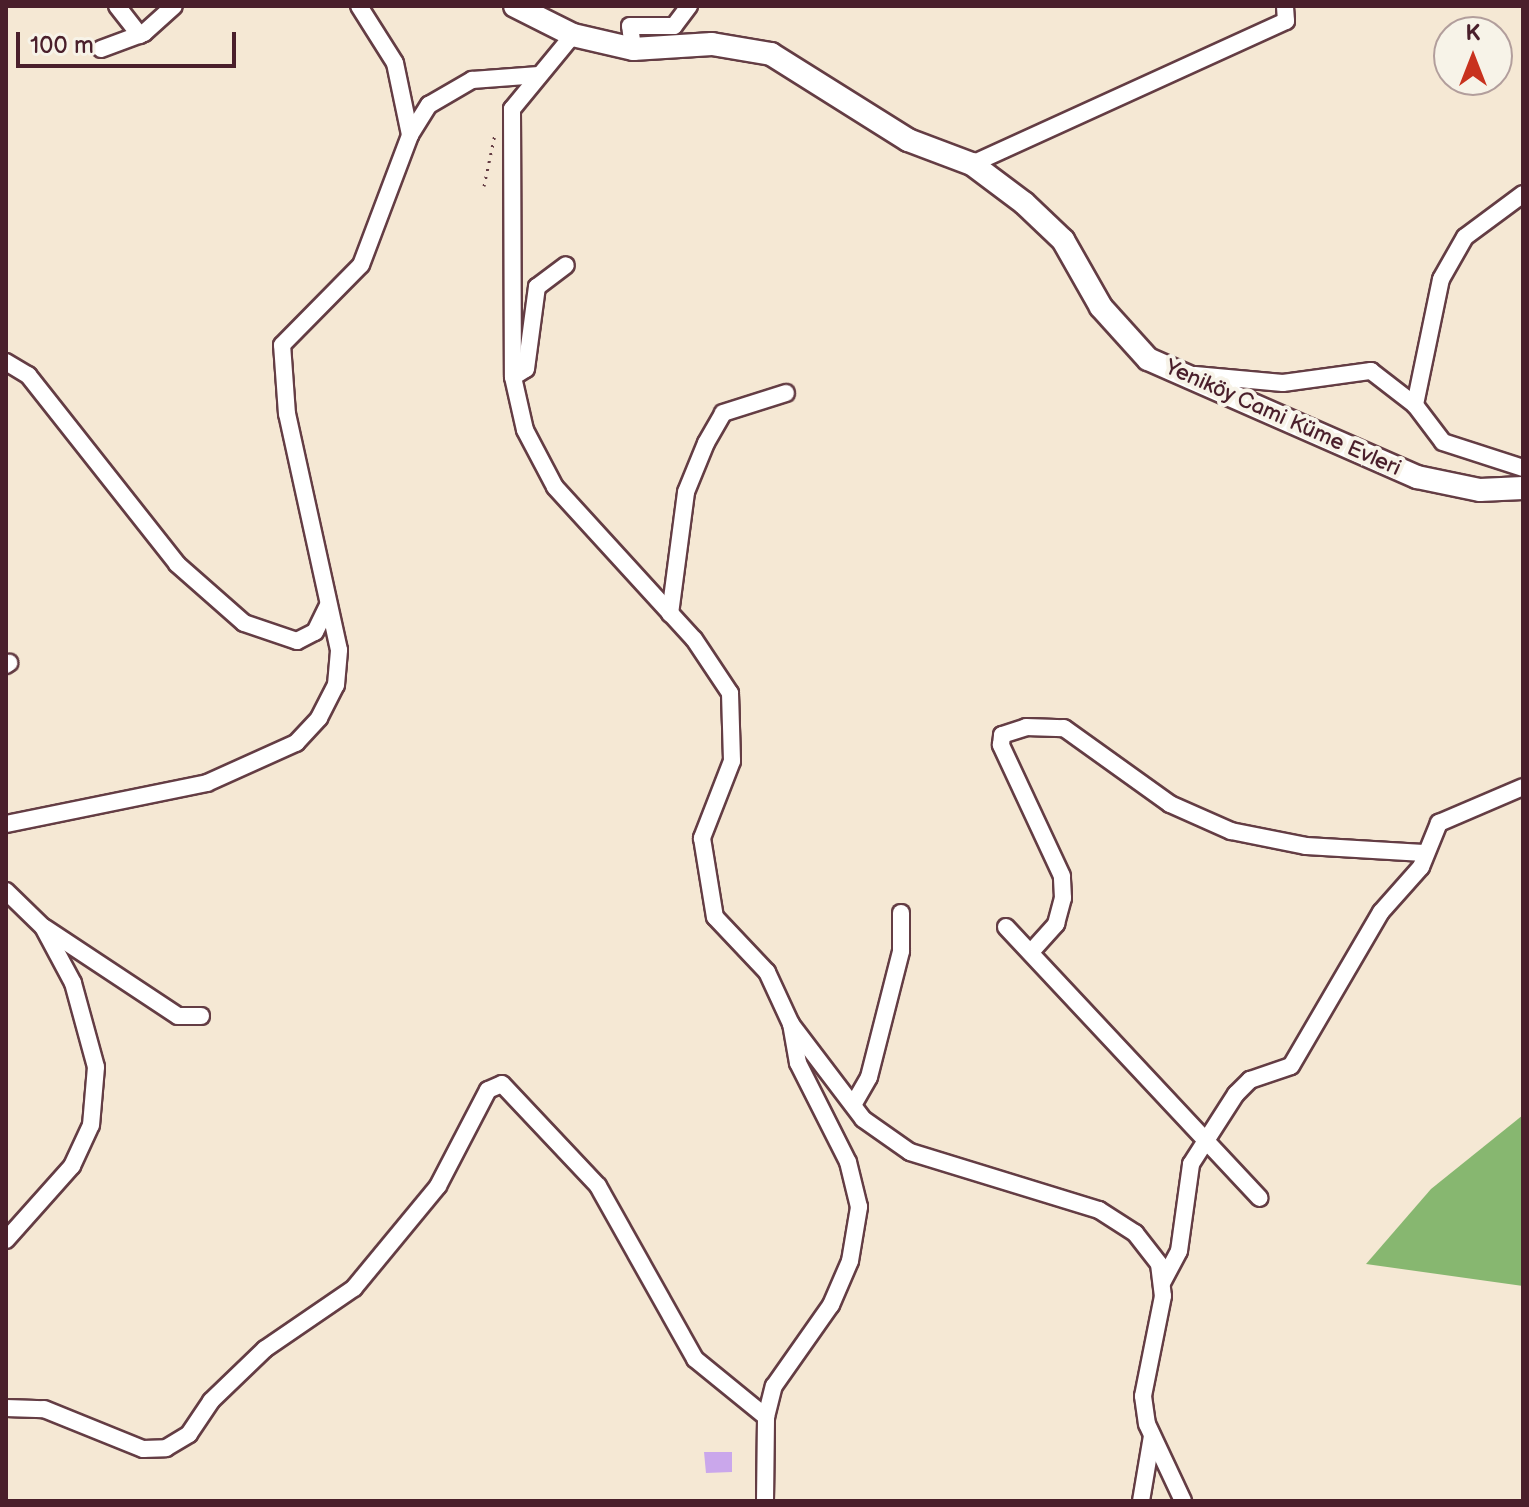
<!DOCTYPE html>
<html>
<head>
<meta charset="utf-8">
<style>
  body { margin:0 }
  #map { position:relative; width:1529px; height:1507px; overflow:hidden; background:#f5e8d4; font-family:"Balsamiq Sans",sans-serif }
  div>[style] { position:absolute }
  [style*='--x'] { left:calc(var(--x)*1px); top:calc(var(--y)*1px); width:calc(var(--w)*1px); rotate:calc(var(--a)*1deg) }
  .forest>* { inset:0; background:#87b770 }
  .building>* { inset:0; background:#caa7eb }
  .path>* { height:3px; margin-top:-1.5px; transform-origin:0; background:repeating-linear-gradient(90deg,#643d44 0 2px,transparent 0 8px) }
  .roads { filter:drop-shadow(2px 0 #643d44) drop-shadow(-2px 0 #643d44) drop-shadow(0 2px #643d44) drop-shadow(0 -2px #643d44) }
  .minor>* { height:16px; margin:-8px; padding:0 8px; transform-origin:8px; border-radius:8px; background:#fff }
  .tertiary>* { height:22px; margin:-11px; padding:0 11px; transform-origin:11px; border-radius:11px; background:#fff }
  span { translate:-50% -50%; white-space:nowrap; text-align:center; line-height:1.15; -webkit-text-stroke:8px #f7f3e8; paint-order:stroke }
  .street-label { font-size:22px; color:#4a1f2b }
  .frame { position:absolute; inset:0; border:8px solid #4a1f2b; pointer-events:none }
  .north { position:absolute; left:1433px; top:16px; width:80px; height:80px; box-sizing:border-box; background:#f7f3e8; border:2px solid #b29e9c; border-radius:50%; rotate:0deg; font-size:22px; font-weight:700; line-height:32px; text-align:center; color:#4a1f2b }
  .north::after { content:''; display:block; margin:auto; width:28px; height:36px; background:#c8321e; clip-path:polygon(50% 0,100% 100%,50% 72%,0 100%) }
  .scale { position:absolute; left:16px; top:32px; width:220px; height:36px; box-sizing:border-box; border:4px solid #4a1f2b; border-top:0; padding-left:10px; font-size:24px; line-height:28px; white-space:nowrap; color:#4a1f2b; -webkit-text-stroke:6px #f7f3e8; paint-order:stroke }
</style>
</head>
<body>
<div id="map">
  <div class="forest">
    <div style="clip-path:polygon(1523px 1115px,1523px 1286px,1366px 1264px,1431px 1189px)"></div>
  </div>
  <div class="building">
    <div style="clip-path:polygon(704px 1452px,732px 1452px,732px 1472px,706px 1473px)"></div>
  </div>
  <div class="path">
    <div style="--x:484;--y:186;--w:53;--a:-78.1"></div>
  </div>
  <div class="roads">
    <div class="minor">
      <div style="--x:117;--y:6;--w:37;--a:52"></div>
      <div style="--x:359;--y:6;--w:67;--a:57.7"></div>
      <div style="--x:395;--y:63;--w:74;--a:78.2"></div>
      <div style="--x:573;--y:35;--w:96;--a:129.5"></div>
      <div style="--x:512;--y:109;--w:268;--a:89.8"></div>
      <div style="--x:513;--y:377;--w:54;--a:77.2"></div>
      <div style="--x:525;--y:430;--w:64;--a:62.2"></div>
      <div style="--x:555;--y:487;--w:206;--a:47.6"></div>
      <div style="--x:694;--y:639;--w:65;--a:56.3"></div>
      <div style="--x:730;--y:693;--w:68;--a:88.3"></div>
      <div style="--x:732;--y:761;--w:83;--a:111.3"></div>
      <div style="--x:702;--y:838;--w:80;--a:80.7"></div>
      <div style="--x:715;--y:917;--w:76;--a:46.6"></div>
      <div style="--x:767;--y:972;--w:57;--a:65.2"></div>
      <div style="--x:791;--y:1024;--w:119;--a:52.8"></div>
      <div style="--x:863;--y:1119;--w:57;--a:35.1"></div>
      <div style="--x:910;--y:1152;--w:198;--a:17.1"></div>
      <div style="--x:1099;--y:1210;--w:43;--a:32.6"></div>
      <div style="--x:1135;--y:1233;--w:39;--a:52"></div>
      <div style="--x:1159;--y:1264;--w:32;--a:83"></div>
      <div style="--x:1163;--y:1296;--w:102;--a:101.3"></div>
      <div style="--x:1143;--y:1396;--w:28;--a:82"></div>
      <div style="--x:1147;--y:1424;--w:85;--a:64.9"></div>
      <div style="--x:101;--y:49;--w:46;--a:-20.4"></div>
      <div style="--x:144;--y:33;--w:40;--a:-42"></div>
      <div style="--x:633;--y:49;--w:23;--a:-97"></div>
      <div style="--x:630;--y:26;--w:44;--a:0"></div>
      <div style="--x:674;--y:26;--w:25;--a:-53"></div>
      <div style="--x:972;--y:164;--w:345;--a:-24.5"></div>
      <div style="--x:1286;--y:21;--w:15;--a:-94"></div>
      <div style="--x:1523;--y:194;--w:72;--a:143.4"></div>
      <div style="--x:1465;--y:237;--w:48;--a:119.7"></div>
      <div style="--x:1441;--y:279;--w:129;--a:101.7"></div>
      <div style="--x:1415;--y:405;--w:46;--a:52.9"></div>
      <div style="--x:1443;--y:442;--w:84;--a:18"></div>
      <div style="--x:6;--y:362;--w:26;--a:31"></div>
      <div style="--x:28;--y:375;--w:241;--a:51.7"></div>
      <div style="--x:177;--y:564;--w:89;--a:41.4"></div>
      <div style="--x:244;--y:623;--w:56;--a:18.8"></div>
      <div style="--x:297;--y:641;--w:20;--a:-27"></div>
      <div style="--x:315;--y:632;--w:30;--a:-64"></div>
      <div style="--x:1195;--y:375;--w:88;--a:5.2"></div>
      <div style="--x:1283;--y:383;--w:89;--a:-7.8"></div>
      <div style="--x:1371;--y:371;--w:56;--a:37.7"></div>
      <div style="--x:513;--y:377;--w:15;--a:-32"></div>
      <div style="--x:526;--y:369;--w:83;--a:-82.4"></div>
      <div style="--x:537;--y:287;--w:36;--a:-37"></div>
      <div style="--x:670;--y:614;--w:123;--a:-82.5"></div>
      <div style="--x:686;--y:492;--w:53;--a:-67.8"></div>
      <div style="--x:706;--y:443;--w:34;--a:-60"></div>
      <div style="--x:723;--y:413;--w:66;--a:-17.6"></div>
      <div style="--x:6;--y:665;--w:4;--a:-34"></div>
      <div style="--x:6;--y:824;--w:205;--a:-11.5"></div>
      <div style="--x:207;--y:783;--w:98;--a:-24.2"></div>
      <div style="--x:296;--y:743;--w:34;--a:-47"></div>
      <div style="--x:319;--y:718;--w:37;--a:-63"></div>
      <div style="--x:336;--y:685;--w:35;--a:-85"></div>
      <div style="--x:339;--y:650;--w:242;--a:-102.4"></div>
      <div style="--x:287;--y:414;--w:69;--a:-94.1"></div>
      <div style="--x:282;--y:345;--w:112;--a:-45.4"></div>
      <div style="--x:361;--y:265;--w:139;--a:-69.3"></div>
      <div style="--x:410;--y:135;--w:36;--a:-58"></div>
      <div style="--x:429;--y:105;--w:50;--a:-30.2"></div>
      <div style="--x:472;--y:80;--w:67;--a:-4.3"></div>
      <div style="--x:6;--y:891;--w:52;--a:44.2"></div>
      <div style="--x:43;--y:927;--w:64;--a:61.8"></div>
      <div style="--x:73;--y:983;--w:87;--a:74.7"></div>
      <div style="--x:96;--y:1067;--w:58;--a:94.9"></div>
      <div style="--x:91;--y:1125;--w:45;--a:114.9"></div>
      <div style="--x:72;--y:1166;--w:99;--a:131.7"></div>
      <div style="--x:1006;--y:927;--w:371;--a:46.9"></div>
      <div style="--x:45;--y:928;--w:159;--a:33.5"></div>
      <div style="--x:178;--y:1016;--w:23;--a:0"></div>
      <div style="--x:1031;--y:952;--w:38;--a:-48"></div>
      <div style="--x:1056;--y:924;--w:27;--a:-75"></div>
      <div style="--x:1063;--y:898;--w:22;--a:-93"></div>
      <div style="--x:1062;--y:876;--w:145;--a:-115"></div>
      <div style="--x:1001;--y:745;--w:10;--a:-84"></div>
      <div style="--x:1002;--y:735;--w:25;--a:-18"></div>
      <div style="--x:1026;--y:727;--w:38;--a:2"></div>
      <div style="--x:1064;--y:728;--w:130;--a:35.6"></div>
      <div style="--x:1170;--y:804;--w:67;--a:23.9"></div>
      <div style="--x:1231;--y:831;--w:76;--a:11.3"></div>
      <div style="--x:1306;--y:846;--w:118;--a:3.4"></div>
      <div style="--x:853;--y:1105;--w:32;--a:-60"></div>
      <div style="--x:869;--y:1077;--w:130;--a:-75.7"></div>
      <div style="--x:901;--y:951;--w:38;--a:-90"></div>
      <div style="--x:1162;--y:1283;--w:36;--a:-62"></div>
      <div style="--x:1179;--y:1251;--w:88;--a:-82.1"></div>
      <div style="--x:1191;--y:1164;--w:83;--a:-57.3"></div>
      <div style="--x:1236;--y:1094;--w:20;--a:-45"></div>
      <div style="--x:1250;--y:1080;--w:43;--a:-18.9"></div>
      <div style="--x:1291;--y:1066;--w:178;--a:-59.7"></div>
      <div style="--x:1381;--y:912;--w:60;--a:-48.4"></div>
      <div style="--x:1421;--y:867;--w:48;--a:-67.8"></div>
      <div style="--x:1439;--y:823;--w:91;--a:-23.2"></div>
      <div style="--x:6;--y:1408;--w:38;--a:2"></div>
      <div style="--x:44;--y:1409;--w:107;--a:22"></div>
      <div style="--x:143;--y:1449;--w:23;--a:-2"></div>
      <div style="--x:166;--y:1448;--w:27;--a:-31"></div>
      <div style="--x:189;--y:1434;--w:40;--a:-56"></div>
      <div style="--x:211;--y:1401;--w:75;--a:-43.9"></div>
      <div style="--x:265;--y:1349;--w:108;--a:-34.4"></div>
      <div style="--x:354;--y:1288;--w:132;--a:-50.5"></div>
      <div style="--x:438;--y:1186;--w:108;--a:-62.5"></div>
      <div style="--x:488;--y:1090;--w:15;--a:-23"></div>
      <div style="--x:502;--y:1084;--w:140;--a:46.7"></div>
      <div style="--x:598;--y:1186;--w:198;--a:60.7"></div>
      <div style="--x:695;--y:1359;--w:92;--a:39.2"></div>
      <div style="--x:765;--y:1501;--w:84;--a:-89.3"></div>
      <div style="--x:766;--y:1417;--w:32;--a:-76"></div>
      <div style="--x:774;--y:1386;--w:99;--a:-54.9"></div>
      <div style="--x:831;--y:1305;--w:48;--a:-66.6"></div>
      <div style="--x:850;--y:1261;--w:55;--a:-80.5"></div>
      <div style="--x:859;--y:1207;--w:46;--a:-103.7"></div>
      <div style="--x:848;--y:1162;--w:111;--a:-116.8"></div>
      <div style="--x:798;--y:1063;--w:40;--a:-100"></div>
      <div style="--x:1141;--y:1501;--w:66;--a:-80.4"></div>
    </div>
    <div class="tertiary">
      <div style="--x:515;--y:6;--w:65;--a:26.6"></div>
      <div style="--x:573;--y:35;--w:62;--a:13.1"></div>
      <div style="--x:633;--y:49;--w:79;--a:-3.6"></div>
      <div style="--x:712;--y:44;--w:60;--a:9.6"></div>
      <div style="--x:771;--y:54;--w:162;--a:32.1"></div>
      <div style="--x:908;--y:140;--w:68;--a:20.6"></div>
      <div style="--x:972;--y:164;--w:65;--a:36.9"></div>
      <div style="--x:1024;--y:203;--w:54;--a:43.5"></div>
      <div style="--x:1063;--y:240;--w:77;--a:60.4"></div>
      <div style="--x:1101;--y:307;--w:70;--a:47.9"></div>
      <div style="--x:1148;--y:359;--w:294;--a:23.7"></div>
      <div style="--x:1417;--y:477;--w:64;--a:11.7"></div>
      <div style="--x:1480;--y:490;--w:43;--a:-2.7"></div>
    </div>
  </div>
  <div class="street-label">
    <span style="left:1283px;top:418px;rotate:24deg">Yeniköy Cami Küme Evleri</span>
  </div>
  <div class="frame"></div>
  <div class="north">K</div>
  <div class="scale">100 m</div>
</div>
</body>
</html>
